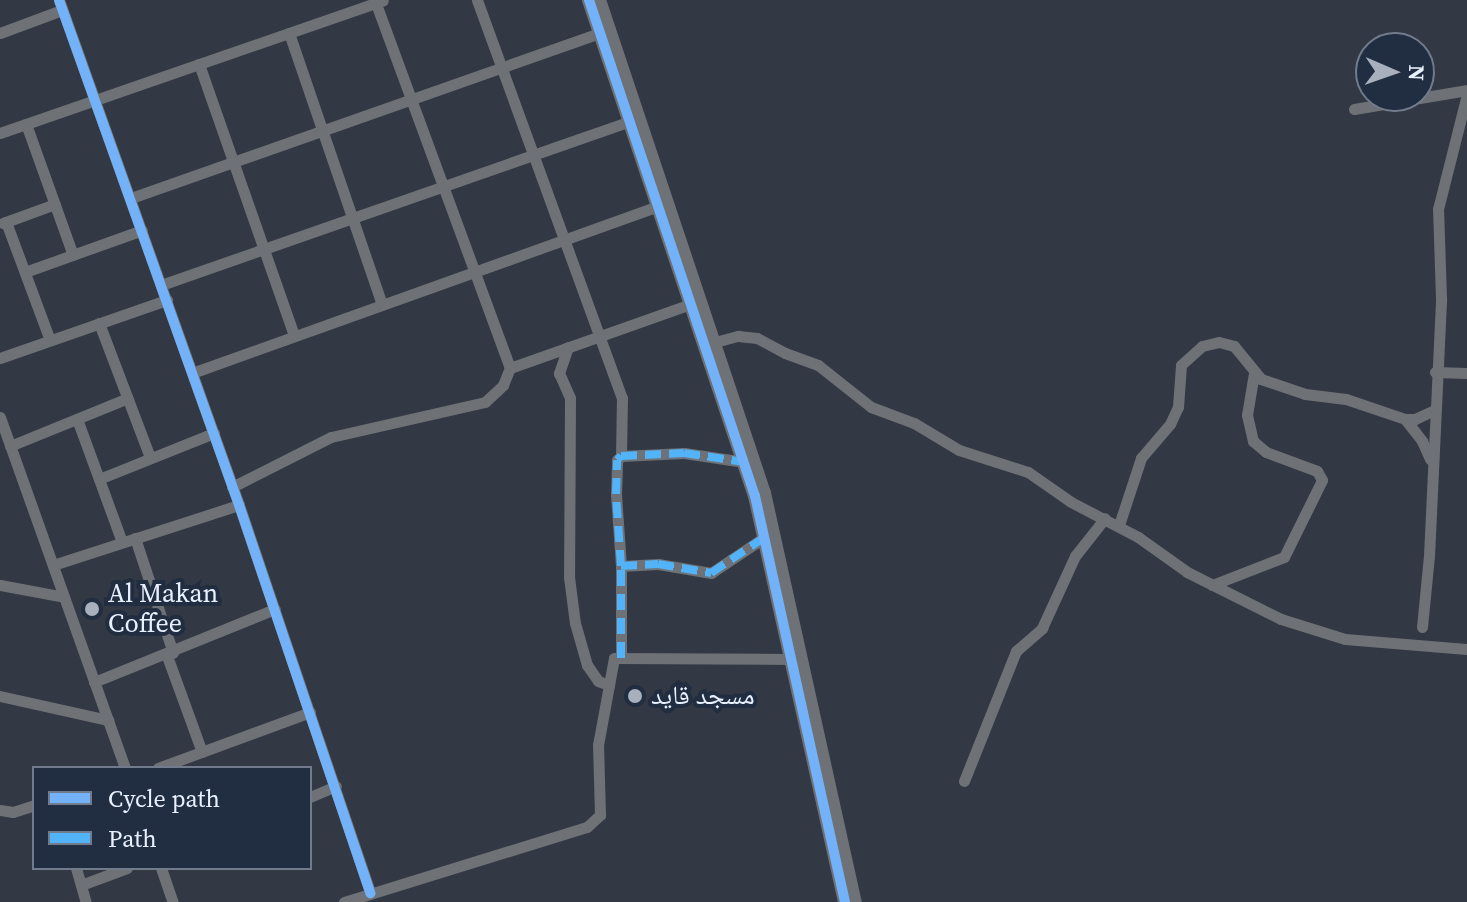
<!DOCTYPE html>
<html>
<head>
<meta charset="utf-8">
<style>
  body { margin:0 }
  #map { position:relative; width:1467px; height:902px; overflow:hidden; background:#323944; font-family:"Source Serif 4","Noto Naskh Arabic",serif }
  div>[style] { position:absolute }
  [style*='--x'] { left:calc(var(--x)*1px); top:calc(var(--y)*1px); width:calc(var(--w)*1px); rotate:calc(var(--a)*1deg) }
  .minor>* { height:11px; margin:-5.5px; padding:0 5.5px; transform-origin:5.5px; border-radius:5.5px; background:#6e7277 }
  .tertiary>* { height:14px; margin:-7px; padding:0 7px; transform-origin:7px; border-radius:7px; background:#6e7277 }
  .quiet>* { height:8px; margin-top:-4px; transform-origin:0; background:repeating-linear-gradient(90deg,#52b3f8 0 16px,transparent 0 24px) }
  .cycleway>* { height:10px; margin:-5px; padding:0 5px; transform-origin:5px; border-radius:5px; background:#73b2f8 }
  .dots>* { width:22px; height:22px; translate:-50% -50%; box-sizing:border-box; border:4px solid #212d40; border-radius:50% }
  span { translate:-50% -50%; white-space:nowrap; text-align:center; line-height:1.15; -webkit-text-stroke:8px #212d40; paint-order:stroke }
  .poi-label { font-size:26px; color:#e9f0fe }
  .left { translate:0 -50%; text-align:left }
  .legend { position:absolute; left:32px; top:766px; width:280px; height:104px; box-sizing:border-box; background:#212d40; border:2px solid #717b8c; margin:0; padding:10px 14px; list-style:none; font-size:24px; color:#e9f0fe }
  .legend li { display:flex; align-items:center; gap:16px; height:40px }
  .legend b { width:40px; border:2px solid #717b8c }
  .north { position:absolute; left:1355px; top:32px; width:80px; height:80px; box-sizing:border-box; background:#212d40; border:2px solid #717b8c; border-radius:50%; rotate:92deg; font-size:22px; font-weight:700; line-height:32px; text-align:center; color:#e9f0fe }
  .north::after { content:''; display:block; margin:auto; width:28px; height:36px; background:#a9b0bd; clip-path:polygon(50% 0,100% 100%,50% 72%,0 100%) }
</style>
</head>
<body>
<div id="map">
  <div class="minor">
    <div style="--x:59;--y:0;--w:536;--a:70.38"></div>
    <div style="--x:239;--y:505;--w:410;--a:71.3"></div>
    <div style="--x:477;--y:0;--w:424;--a:70"></div>
    <div style="--x:622;--y:398;--w:58;--a:91"></div>
    <div style="--x:0;--y:33;--w:66;--a:-20.4"></div>
    <div style="--x:289;--y:33;--w:287;--a:71.1"></div>
    <div style="--x:199;--y:64;--w:288;--a:70.7"></div>
    <div style="--x:1354;--y:109;--w:115;--a:-9.5"></div>
    <div style="--x:26;--y:124;--w:139;--a:70.3"></div>
    <div style="--x:0;--y:133;--w:405;--a:-19.1"></div>
    <div style="--x:131;--y:198;--w:496;--a:-19.4"></div>
    <div style="--x:6;--y:222;--w:126;--a:69.6"></div>
    <div style="--x:3;--y:223;--w:55;--a:-20.1"></div>
    <div style="--x:25;--y:272;--w:124;--a:-19.7"></div>
    <div style="--x:161;--y:285;--w:503;--a:-19.26"></div>
    <div style="--x:99;--y:323;--w:143;--a:69.2"></div>
    <div style="--x:715;--y:342;--w:24;--a:-15"></div>
    <div style="--x:738;--y:336;--w:19;--a:6"></div>
    <div style="--x:757;--y:338;--w:32;--a:28"></div>
    <div style="--x:785;--y:353;--w:35;--a:20"></div>
    <div style="--x:818;--y:365;--w:68;--a:38.4"></div>
    <div style="--x:871;--y:407;--w:46;--a:20.4"></div>
    <div style="--x:914;--y:423;--w:52;--a:31"></div>
    <div style="--x:959;--y:450;--w:72;--a:17.7"></div>
    <div style="--x:1028;--y:472;--w:52;--a:34.9"></div>
    <div style="--x:1071;--y:502;--w:76;--a:27.6"></div>
    <div style="--x:1138;--y:537;--w:60;--a:35.5"></div>
    <div style="--x:1187;--y:572;--w:105;--a:26.6"></div>
    <div style="--x:1281;--y:619;--w:67;--a:17.4"></div>
    <div style="--x:1345;--y:639;--w:122;--a:4.7"></div>
    <div style="--x:568;--y:347;--w:28;--a:109"></div>
    <div style="--x:559;--y:373;--w:27;--a:66"></div>
    <div style="--x:570;--y:398;--w:179;--a:90.3"></div>
    <div style="--x:569;--y:577;--w:46;--a:82.6"></div>
    <div style="--x:575;--y:623;--w:44;--a:74.1"></div>
    <div style="--x:587;--y:665;--w:19;--a:55"></div>
    <div style="--x:598;--y:681;--w:12;--a:20"></div>
    <div style="--x:0;--y:358;--w:177;--a:-19.2"></div>
    <div style="--x:510;--y:368;--w:192;--a:-19.5"></div>
    <div style="--x:1435;--y:372;--w:32;--a:2"></div>
    <div style="--x:192;--y:373;--w:496;--a:-19.7"></div>
    <div style="--x:0;--y:417;--w:373;--a:70.4"></div>
    <div style="--x:77;--y:419;--w:131;--a:69.9"></div>
    <div style="--x:1405;--y:419;--w:28;--a:52"></div>
    <div style="--x:1422;--y:441;--w:20;--a:66"></div>
    <div style="--x:10;--y:446;--w:127;--a:-22.1"></div>
    <div style="--x:99;--y:479;--w:124;--a:-21.8"></div>
    <div style="--x:232;--y:487;--w:111;--a:-26.8"></div>
    <div style="--x:331;--y:437;--w:158;--a:-12.8"></div>
    <div style="--x:485;--y:402;--w:25;--a:-43"></div>
    <div style="--x:503;--y:385;--w:18;--a:-68"></div>
    <div style="--x:510;--y:368;--w:389;--a:-110.2"></div>
    <div style="--x:1119;--y:525;--w:71;--a:-71.8"></div>
    <div style="--x:1141;--y:458;--w:45;--a:-49.5"></div>
    <div style="--x:1170;--y:424;--w:19;--a:-65"></div>
    <div style="--x:1178;--y:407;--w:42;--a:-85.9"></div>
    <div style="--x:1181;--y:365;--w:28;--a:-42"></div>
    <div style="--x:1202;--y:346;--w:17;--a:-13"></div>
    <div style="--x:1219;--y:342;--w:16;--a:15"></div>
    <div style="--x:1234;--y:346;--w:43;--a:50.7"></div>
    <div style="--x:1261;--y:379;--w:46;--a:18.8"></div>
    <div style="--x:1305;--y:394;--w:41;--a:7"></div>
    <div style="--x:1346;--y:399;--w:62;--a:18.7"></div>
    <div style="--x:1405;--y:419;--w:10;--a:0"></div>
    <div style="--x:1415;--y:419;--w:21;--a:-25"></div>
    <div style="--x:135;--y:538;--w:121;--a:71.7"></div>
    <div style="--x:53;--y:565;--w:195;--a:-17.9"></div>
    <div style="--x:621;--y:566;--w:72;--a:-94"></div>
    <div style="--x:616;--y:494;--w:34;--a:-88"></div>
    <div style="--x:617;--y:460;--w:6;--a:-45"></div>
    <div style="--x:621;--y:456;--w:63;--a:-2.7"></div>
    <div style="--x:684;--y:453;--w:61;--a:8.5"></div>
    <div style="--x:0;--y:585;--w:65;--a:10.6"></div>
    <div style="--x:1212;--y:585;--w:77;--a:-21.3"></div>
    <div style="--x:1284;--y:557;--w:86;--a:-63.7"></div>
    <div style="--x:1322;--y:480;--w:10;--a:-119"></div>
    <div style="--x:1317;--y:471;--w:54;--a:-159.6"></div>
    <div style="--x:1266;--y:452;--w:17;--a:-140"></div>
    <div style="--x:1253;--y:441;--w:27;--a:-103"></div>
    <div style="--x:1247;--y:415;--w:43;--a:-80.5"></div>
    <div style="--x:1422;--y:627;--w:71;--a:-84.4"></div>
    <div style="--x:1429;--y:556;--w:258;--a:-87.3"></div>
    <div style="--x:1441;--y:298;--w:89;--a:-91.9"></div>
    <div style="--x:1438;--y:209;--w:119;--a:-75.8"></div>
    <div style="--x:167;--y:656;--w:102;--a:70"></div>
    <div style="--x:621;--y:658;--w:92;--a:-90"></div>
    <div style="--x:621;--y:566;--w:37;--a:-3"></div>
    <div style="--x:658;--y:564;--w:54;--a:9.6"></div>
    <div style="--x:711;--y:573;--w:65;--a:-33.7"></div>
    <div style="--x:94;--y:682;--w:195;--a:-22"></div>
    <div style="--x:0;--y:696;--w:111;--a:12.5"></div>
    <div style="--x:158;--y:768;--w:162;--a:-20.2"></div>
    <div style="--x:964;--y:781;--w:140;--a:-68.2"></div>
    <div style="--x:1016;--y:651;--w:35;--a:-41"></div>
    <div style="--x:1042;--y:628;--w:79;--a:-65.4"></div>
    <div style="--x:1075;--y:556;--w:48;--a:-51.7"></div>
    <div style="--x:310;--y:797;--w:28;--a:-23"></div>
    <div style="--x:0;--y:810;--w:13;--a:9"></div>
    <div style="--x:13;--y:812;--w:22;--a:-18"></div>
    <div style="--x:76;--y:868;--w:35;--a:74"></div>
    <div style="--x:161;--y:868;--w:36;--a:71"></div>
    <div style="--x:81;--y:885;--w:49;--a:-20.3"></div>
    <div style="--x:344;--y:902;--w:254;--a:-17.2"></div>
    <div style="--x:587;--y:827;--w:18;--a:-43"></div>
    <div style="--x:600;--y:815;--w:70;--a:-91.6"></div>
    <div style="--x:598;--y:745;--w:88;--a:-79.6"></div>
    <div style="--x:614;--y:658;--w:179;--a:0.3"></div>
  </div>
  <div class="tertiary">
    <div style="--x:589;--y:0;--w:523;--a:71.5"></div>
    <div style="--x:755;--y:496;--w:416;--a:77.5"></div>
    <div style="--x:599;--y:0;--w:520;--a:71.5"></div>
    <div style="--x:764;--y:493;--w:419;--a:77.5"></div>
  </div>
  <div class="quiet">
    <div style="--x:621;--y:566;--w:72;--a:-94"></div>
    <div style="--x:616;--y:494;--w:34;--a:-88"></div>
    <div style="--x:617;--y:460;--w:6;--a:-45"></div>
    <div style="--x:621;--y:456;--w:63;--a:-2.7"></div>
    <div style="--x:684;--y:453;--w:61;--a:8.5"></div>
    <div style="--x:621;--y:658;--w:92;--a:-90"></div>
    <div style="--x:621;--y:566;--w:37;--a:-3"></div>
    <div style="--x:658;--y:564;--w:54;--a:9.6"></div>
    <div style="--x:711;--y:573;--w:65;--a:-33.7"></div>
  </div>
  <div class="cycleway">
    <div style="--x:59;--y:0;--w:536;--a:70.38"></div>
    <div style="--x:239;--y:505;--w:410;--a:71.3"></div>
    <div style="--x:589;--y:0;--w:523;--a:71.5"></div>
    <div style="--x:755;--y:496;--w:416;--a:77.5"></div>
  </div>
  <div class="dots">
    <div style="left:92px;top:609px;background:#a9b0bd"></div>
    <div style="left:635px;top:696px;background:#a9b0bd"></div>
  </div>
  <div class="poi-label">
    <span class="left" style="left:108px;top:609px">Al Makan<br>Coffee</span>
    <span class="left" style="left:651px;top:696px">مسجد قايد</span>
  </div>
  <ul class="legend">
  <li><b style="height:10px;background:#73b2f8"></b>Cycle path</li>
  <li><b style="height:10px;background:#52b3f8"></b>Path</li>
  </ul>
  <div class="north">N</div>
</div>
</body>
</html>
